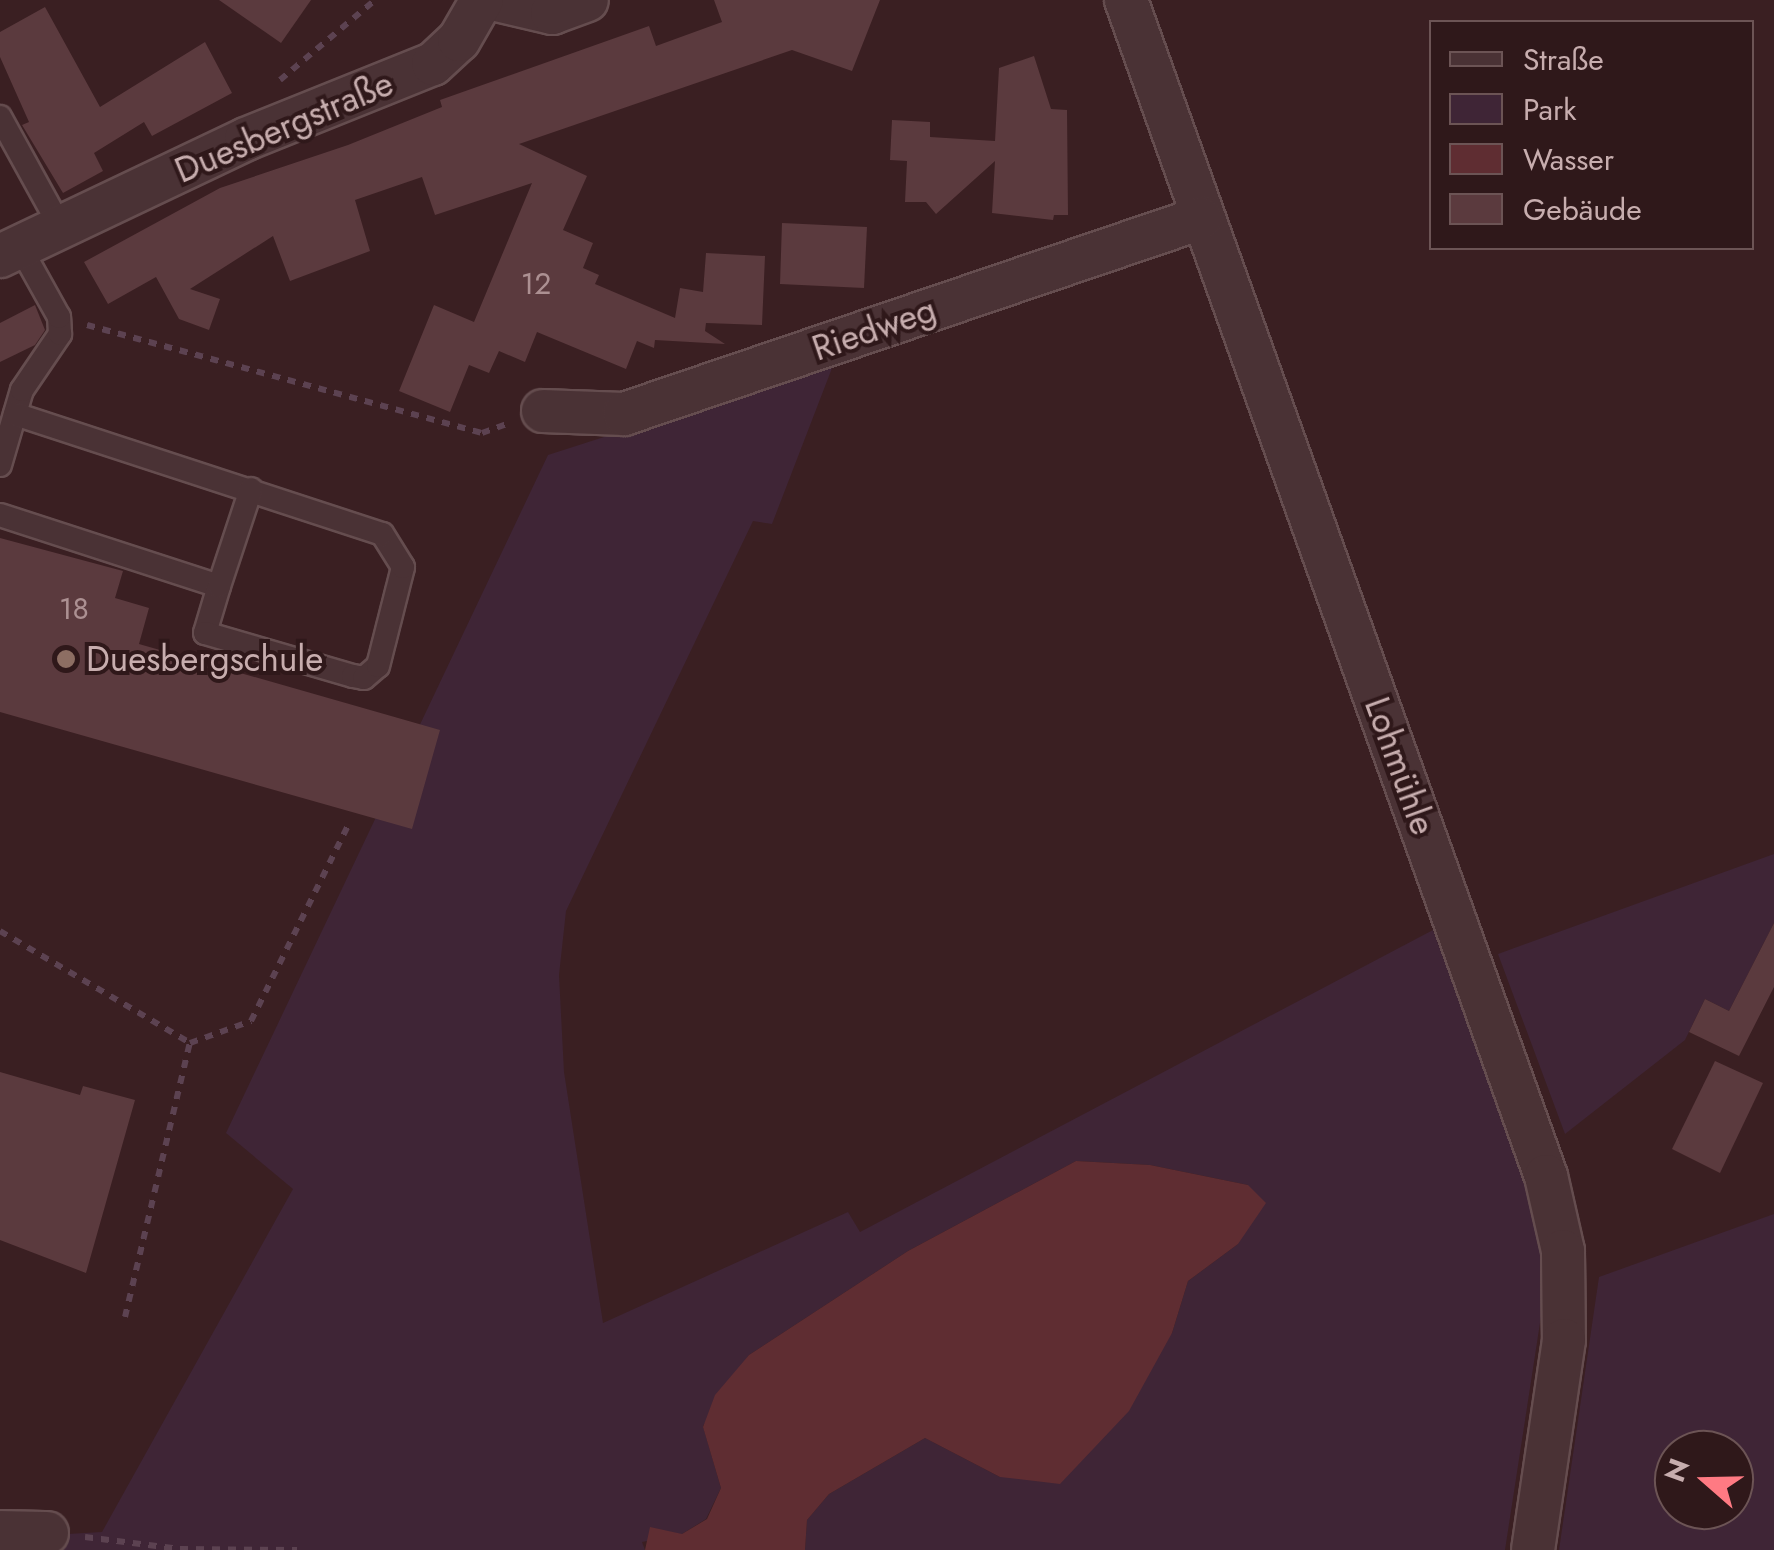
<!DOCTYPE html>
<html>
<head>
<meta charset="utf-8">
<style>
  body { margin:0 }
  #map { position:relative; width:1774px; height:1550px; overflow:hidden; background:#3a1f22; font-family:Jost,sans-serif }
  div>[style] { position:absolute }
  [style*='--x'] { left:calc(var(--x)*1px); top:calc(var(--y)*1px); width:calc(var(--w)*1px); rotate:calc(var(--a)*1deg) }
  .green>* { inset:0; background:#3f2536 }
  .water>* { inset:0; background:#5f2d32 }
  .building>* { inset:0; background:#5b3a3e }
  .path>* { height:6px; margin-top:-3px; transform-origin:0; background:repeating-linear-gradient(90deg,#5c4251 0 8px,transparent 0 16px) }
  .roads { filter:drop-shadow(2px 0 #654d4f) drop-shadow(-2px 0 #654d4f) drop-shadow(0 2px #654d4f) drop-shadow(0 -2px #654d4f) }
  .service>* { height:22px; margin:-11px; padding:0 11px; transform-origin:11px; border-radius:11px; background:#4a3235 }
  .minor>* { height:42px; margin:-21px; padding:0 21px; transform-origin:21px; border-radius:21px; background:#4a3235 }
  .dots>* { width:28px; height:28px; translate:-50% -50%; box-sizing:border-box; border:5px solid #2f181a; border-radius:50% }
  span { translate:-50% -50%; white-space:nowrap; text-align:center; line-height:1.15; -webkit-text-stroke:8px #2f181a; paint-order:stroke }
  .number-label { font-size:30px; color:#ac9092 }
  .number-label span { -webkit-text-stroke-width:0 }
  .street-label { font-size:35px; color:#c7adae }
  .poi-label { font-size:35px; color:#c7adae }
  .left { translate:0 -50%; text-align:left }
  .legend { position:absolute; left:1429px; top:20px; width:325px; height:230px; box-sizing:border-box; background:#2f181a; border:2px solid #6c5455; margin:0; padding:12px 18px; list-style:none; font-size:30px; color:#c7adae }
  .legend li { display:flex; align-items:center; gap:20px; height:50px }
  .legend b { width:50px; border:2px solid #6c5455 }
  .north { position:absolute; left:1654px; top:1430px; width:100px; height:100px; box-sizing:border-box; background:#2f181a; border:2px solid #6c5455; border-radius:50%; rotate:290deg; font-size:28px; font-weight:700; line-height:40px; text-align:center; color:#c7adae }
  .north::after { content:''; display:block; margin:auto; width:35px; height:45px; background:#ff7a83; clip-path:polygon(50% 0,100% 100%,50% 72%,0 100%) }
</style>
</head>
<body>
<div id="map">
  <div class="green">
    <div style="clip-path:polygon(834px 363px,772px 524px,753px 521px,566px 911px,559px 975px,564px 1072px,603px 1323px,848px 1212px,860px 1232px,1433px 930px,1538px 1214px,1546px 1284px,1505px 1550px,805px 1550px,807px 1520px,829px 1494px,925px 1438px,1000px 1477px,1172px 1333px,1188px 1281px,1238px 1244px,1248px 1185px,1150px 1165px,1076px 1161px,908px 1251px,749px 1355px,703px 1426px,721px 1488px,706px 1519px,682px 1534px,642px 1542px,645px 1550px,0 1550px,0 1538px,102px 1532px,293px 1189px,226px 1133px,548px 455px)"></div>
    <div style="clip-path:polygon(1774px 854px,1774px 923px,1729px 1011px,1705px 999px,1685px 1040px,1565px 1134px,1498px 954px)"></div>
    <div style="clip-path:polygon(evenodd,1774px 1214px,1774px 1550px,1559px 1550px,1599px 1277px,1774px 1214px,1674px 1450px,1734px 1450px,1734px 1510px,1674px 1510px,1674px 1450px)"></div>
  </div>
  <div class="water">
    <div style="clip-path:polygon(1076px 1161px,1150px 1165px,1248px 1185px,1266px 1203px,1238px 1244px,1188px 1281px,1172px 1333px,1129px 1411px,1060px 1484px,1000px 1477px,925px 1438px,829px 1494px,807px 1520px,805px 1550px,645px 1550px,650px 1527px,682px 1534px,707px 1519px,721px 1488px,703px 1427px,715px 1395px,749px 1355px,908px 1251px)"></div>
  </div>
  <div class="building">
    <div style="clip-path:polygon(219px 0,311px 0,281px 43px)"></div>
    <div style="clip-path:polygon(714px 0,880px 0,852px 71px,792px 50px,519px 144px,587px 176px,563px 230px,593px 243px,583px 268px,599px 275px,595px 284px,675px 318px,680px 288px,703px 292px,706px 253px,765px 256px,762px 325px,706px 323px,705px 331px,725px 344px,655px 340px,654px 348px,637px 341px,626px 369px,537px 332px,525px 362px,499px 351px,489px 373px,469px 365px,450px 412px,399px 391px,434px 305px,474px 322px,532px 183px,435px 215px,422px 177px,355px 200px,370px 251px,290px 281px,273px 236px,190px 289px,220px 299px,209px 330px,179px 319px,156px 277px,108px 304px,84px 262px,220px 188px,348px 145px,442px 107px,440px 100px,649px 26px,656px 46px,722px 22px)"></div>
    <div style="clip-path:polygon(45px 7px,100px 107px,205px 42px,232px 93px,152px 136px,144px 122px,94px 153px,103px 171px,63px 193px,22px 125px,29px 122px,0 57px,0 32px)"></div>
    <div style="clip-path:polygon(1034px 56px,1051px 109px,1067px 110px,1068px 215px,1054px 215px,1053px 220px,992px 213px,995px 161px,936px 214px,926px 202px,905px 202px,907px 161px,890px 160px,892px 120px,930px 122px,930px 137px,995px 141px,999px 68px)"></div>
    <div style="clip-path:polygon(782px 223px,867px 227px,864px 288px,780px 284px)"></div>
    <div style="clip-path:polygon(35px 305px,45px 330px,35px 345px,0 362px,0 323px)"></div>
    <div style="clip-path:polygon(0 538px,123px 571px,115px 598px,149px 608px,139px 644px,440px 730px,412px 829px,0 712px)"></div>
    <div style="clip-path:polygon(1774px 923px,1774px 987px,1739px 1056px,1689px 1032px,1705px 999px,1729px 1011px)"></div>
    <div style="clip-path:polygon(1715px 1061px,1763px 1083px,1720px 1173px,1672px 1149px)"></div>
    <div style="clip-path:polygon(0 1072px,80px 1095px,83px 1086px,135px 1100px,86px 1273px,0 1240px)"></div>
  </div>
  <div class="path">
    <div style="--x:280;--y:80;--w:124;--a:-40.1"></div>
    <div style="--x:87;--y:325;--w:409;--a:15.3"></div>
    <div style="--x:482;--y:433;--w:29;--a:-20"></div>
    <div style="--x:0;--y:931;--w:221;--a:30.5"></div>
    <div style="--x:190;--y:1043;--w:65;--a:-19.8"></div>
    <div style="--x:251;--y:1021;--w:222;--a:-63.6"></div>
    <div style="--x:125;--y:1317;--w:282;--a:-76.7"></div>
    <div style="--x:85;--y:1537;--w:96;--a:7.2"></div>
    <div style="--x:180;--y:1549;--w:117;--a:0.5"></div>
  </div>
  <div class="roads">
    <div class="service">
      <div style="--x:0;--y:117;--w:124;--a:61.2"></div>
      <div style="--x:0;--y:465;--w:78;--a:-73.7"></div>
      <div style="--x:22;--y:390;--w:68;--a:-55.8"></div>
      <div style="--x:60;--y:334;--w:17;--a:-93"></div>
      <div style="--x:59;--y:317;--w:80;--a:-119.1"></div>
      <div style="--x:0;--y:515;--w:230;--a:18"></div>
      <div style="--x:219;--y:586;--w:49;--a:106.6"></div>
      <div style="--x:205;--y:633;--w:154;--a:16.2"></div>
      <div style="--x:353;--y:676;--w:11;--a:10"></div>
      <div style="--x:364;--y:678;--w:18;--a:-41"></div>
      <div style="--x:378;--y:666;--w:102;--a:-75.8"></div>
      <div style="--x:403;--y:567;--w:39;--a:-122"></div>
      <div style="--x:382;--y:534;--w:386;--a:-161.9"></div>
      <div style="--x:219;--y:586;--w:102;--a:-71.7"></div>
    </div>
    <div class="minor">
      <div style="--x:497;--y:0;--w:57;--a:13.3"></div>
      <div style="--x:552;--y:13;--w:37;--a:-20"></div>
      <div style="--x:1126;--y:0;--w:1249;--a:70.35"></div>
      <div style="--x:1546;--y:1176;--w:77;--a:77.2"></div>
      <div style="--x:1563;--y:1251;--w:89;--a:89.4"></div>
      <div style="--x:1564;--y:1340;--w:212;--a:98.4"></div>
      <div style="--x:0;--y:256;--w:272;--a:-25.4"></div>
      <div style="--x:246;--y:139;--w:201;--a:-21.9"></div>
      <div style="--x:433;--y:64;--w:35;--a:-43"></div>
      <div style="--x:459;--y:40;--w:46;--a:-60.1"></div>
      <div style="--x:543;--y:411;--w:81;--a:2.1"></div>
      <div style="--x:624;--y:414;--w:609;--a:-18.76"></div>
      <div style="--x:0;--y:1532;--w:47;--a:1.2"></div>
    </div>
  </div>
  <div class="dots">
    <div style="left:66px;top:659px;background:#8d6e63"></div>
  </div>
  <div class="number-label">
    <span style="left:536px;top:284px">12</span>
    <span style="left:74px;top:609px">18</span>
  </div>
  <div class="street-label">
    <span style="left:284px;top:127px;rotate:-23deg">Duesbergstraße</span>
    <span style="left:874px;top:329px;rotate:-19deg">Riedweg</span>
    <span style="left:1400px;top:766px;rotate:70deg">Lohmühle</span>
  </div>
  <div class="poi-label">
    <span class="left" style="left:86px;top:659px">Duesbergschule</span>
  </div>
  <ul class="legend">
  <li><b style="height:12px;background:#4a3235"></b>Straße</li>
  <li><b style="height:28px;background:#3f2536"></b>Park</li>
  <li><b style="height:28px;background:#5f2d32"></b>Wasser</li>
  <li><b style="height:28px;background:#5b3a3e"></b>Gebäude</li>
  </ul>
  <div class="north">N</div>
</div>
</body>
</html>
